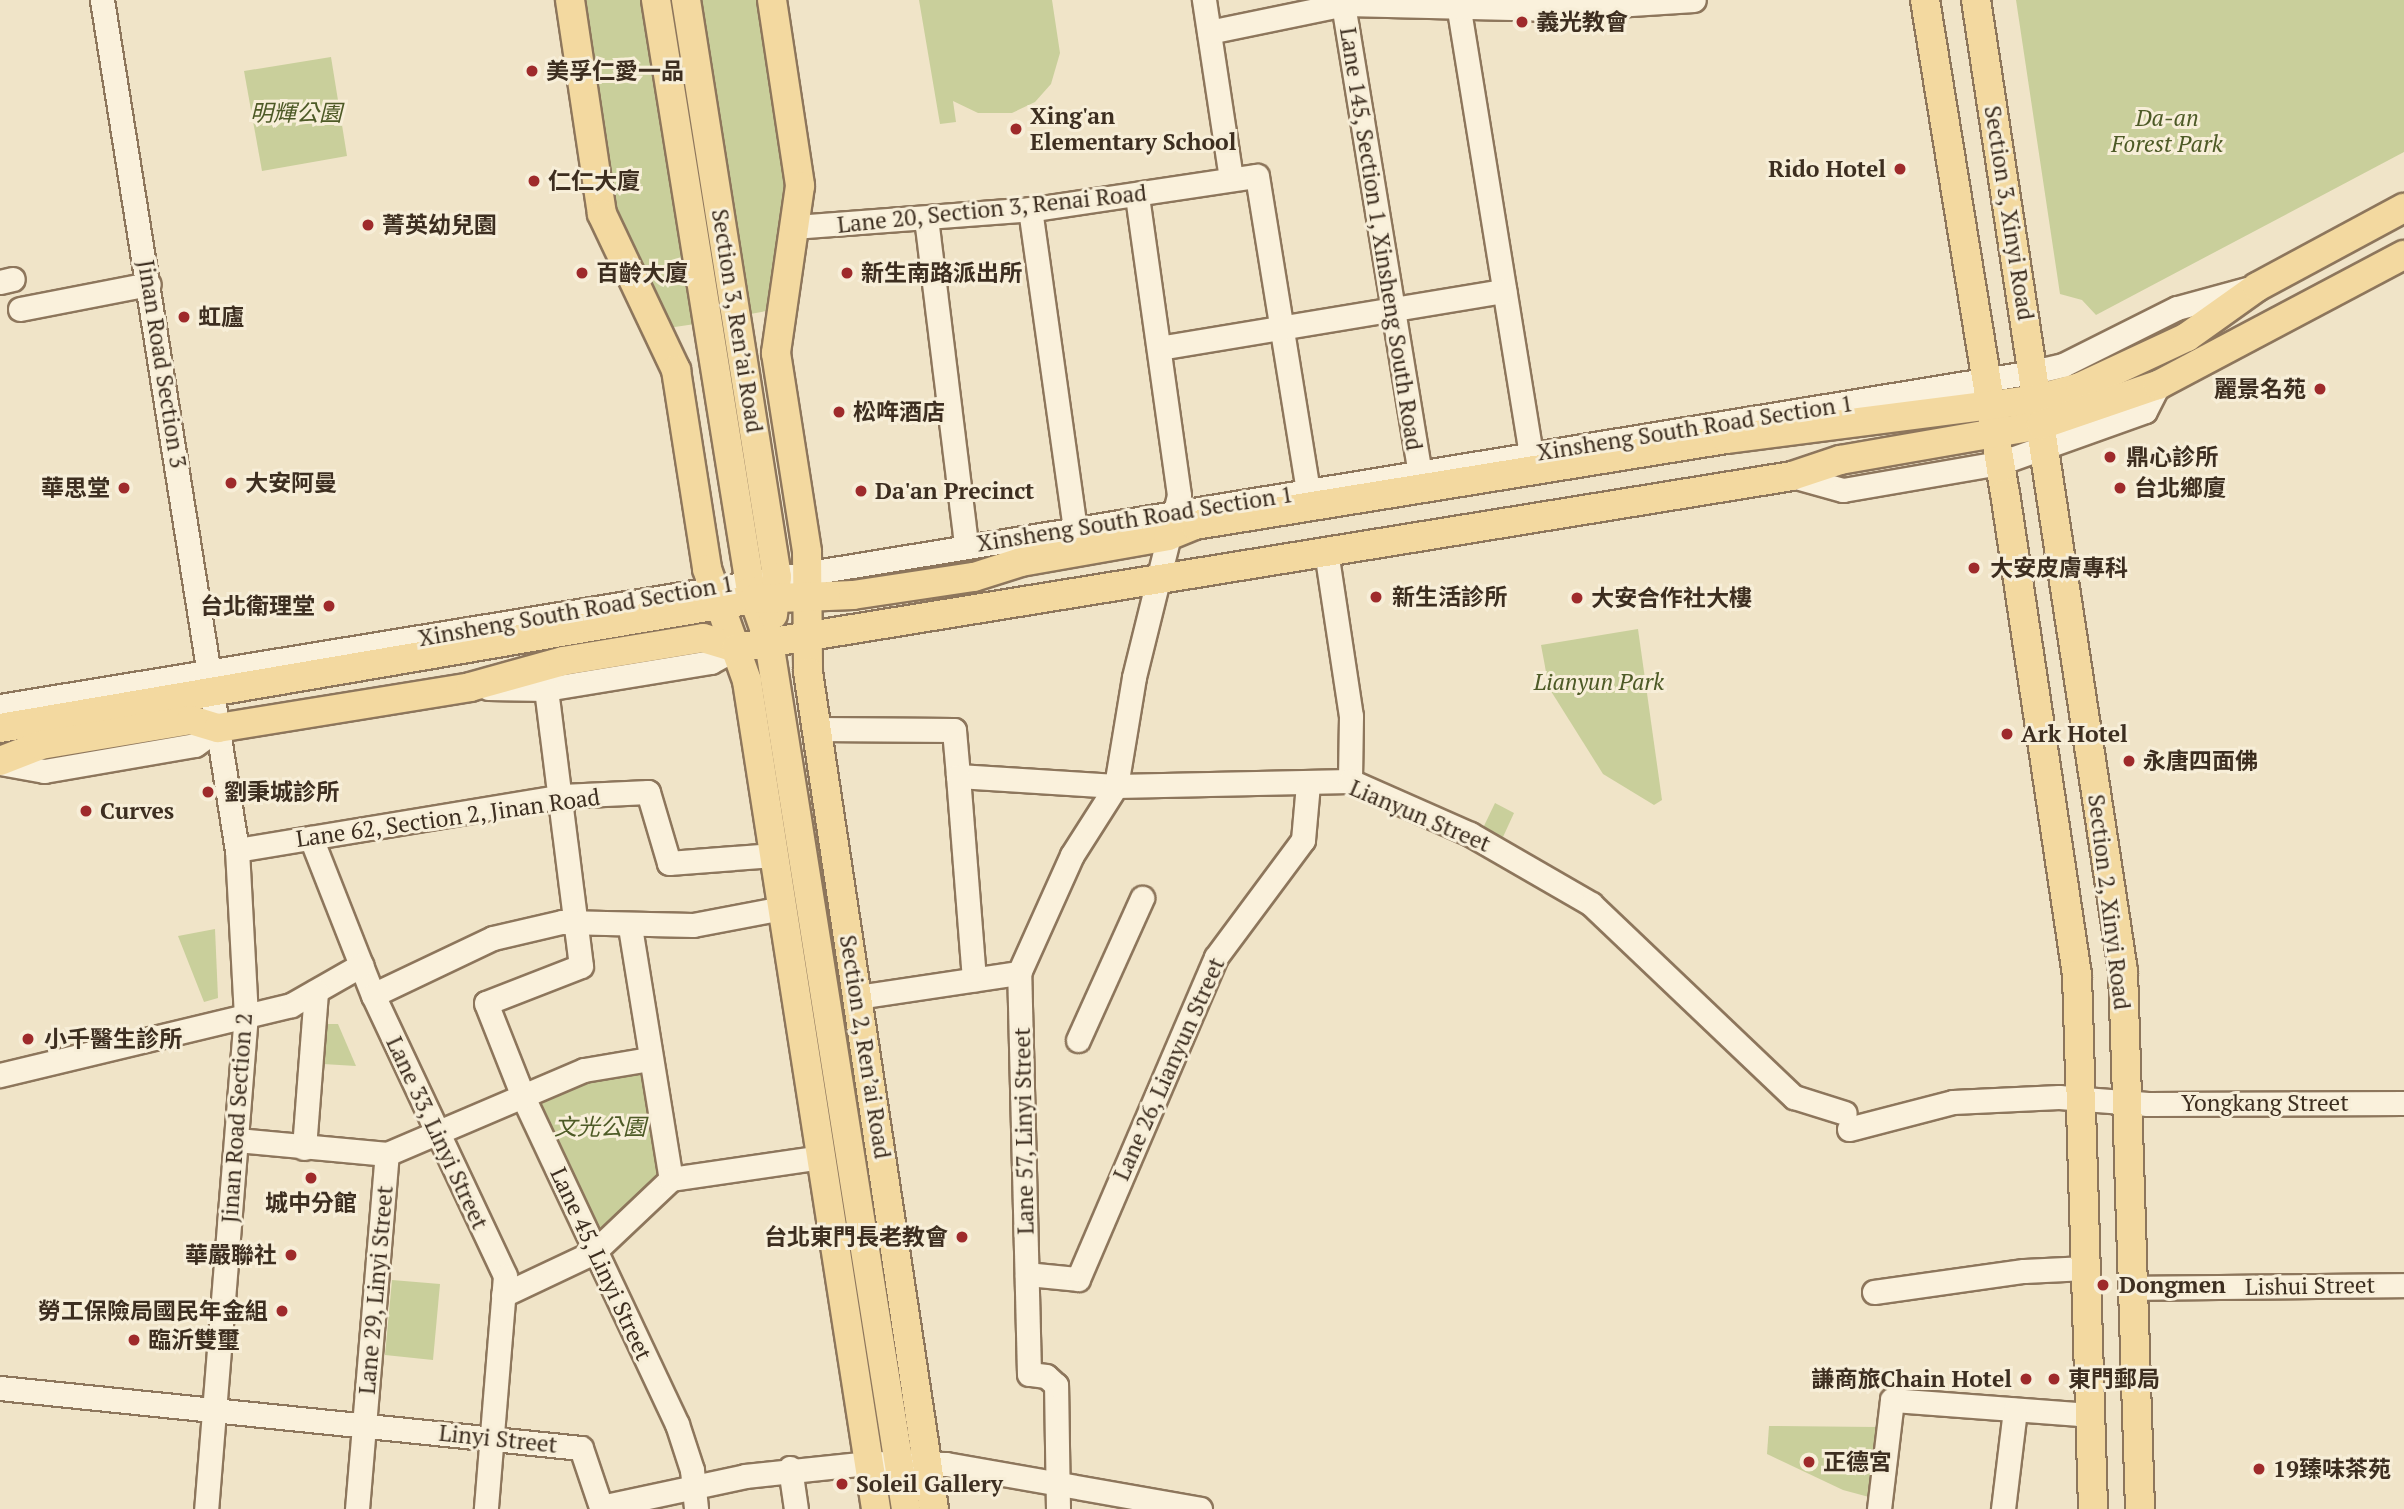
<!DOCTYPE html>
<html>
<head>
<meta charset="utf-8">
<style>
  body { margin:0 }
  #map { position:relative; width:2404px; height:1509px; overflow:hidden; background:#f0e4c8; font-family:"PT Serif","Noto Sans TC",serif }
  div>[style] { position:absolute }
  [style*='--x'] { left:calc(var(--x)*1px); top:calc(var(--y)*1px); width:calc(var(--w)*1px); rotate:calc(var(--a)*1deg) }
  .green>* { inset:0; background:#c9cf9b }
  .roads { filter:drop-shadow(2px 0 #8d765c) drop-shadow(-2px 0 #8d765c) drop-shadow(0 2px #8d765c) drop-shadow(0 -2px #8d765c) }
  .minor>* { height:23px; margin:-11.5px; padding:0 11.5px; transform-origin:11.5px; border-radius:11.5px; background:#faf1dc }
  .major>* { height:28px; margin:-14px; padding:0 14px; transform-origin:14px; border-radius:14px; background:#f3d9a0 }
  .dots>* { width:19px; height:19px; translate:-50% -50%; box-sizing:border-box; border:4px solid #f7eed8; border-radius:50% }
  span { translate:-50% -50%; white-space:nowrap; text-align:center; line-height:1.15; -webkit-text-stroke:6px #f7eed8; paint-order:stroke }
  .poi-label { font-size:23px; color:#3d2e20; font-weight:700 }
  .left { translate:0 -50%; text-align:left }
  .right { translate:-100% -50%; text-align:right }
  .park-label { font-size:23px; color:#4d5a26; font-style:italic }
  .street-label { font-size:23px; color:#3d2e20 }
</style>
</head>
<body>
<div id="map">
  <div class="green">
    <div style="clip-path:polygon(579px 0,645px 0,695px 324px,668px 328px,614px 215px)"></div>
    <div style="clip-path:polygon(695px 0,761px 0,787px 171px,772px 310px,745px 315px)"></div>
    <div style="clip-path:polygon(919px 0,1052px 0,1060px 53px,1051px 84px,1035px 102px,1012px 113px,978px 113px,953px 101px,956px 122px,940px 124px)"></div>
    <div style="clip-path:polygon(2016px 0,2404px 0,2404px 152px,2096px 315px,2082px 300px,2060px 294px)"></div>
    <div style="clip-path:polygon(331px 57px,347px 156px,262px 171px,244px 71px)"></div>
    <div style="clip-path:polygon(1638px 629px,1662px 800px,1654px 805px,1603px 774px,1549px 688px,1541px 645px)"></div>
    <div style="clip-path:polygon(1495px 803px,1514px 813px,1503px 837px,1483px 828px)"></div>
    <div style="clip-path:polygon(215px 929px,218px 998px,204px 1002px,178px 936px)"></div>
    <div style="clip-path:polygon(324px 1024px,338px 1024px,356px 1066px,323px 1064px)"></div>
    <div style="clip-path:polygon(644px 1064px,662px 1178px,594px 1240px,529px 1099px,583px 1075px)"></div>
    <div style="clip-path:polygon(392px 1280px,440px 1284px,433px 1360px,385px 1355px)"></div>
    <div style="clip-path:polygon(1769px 1426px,1876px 1427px,1869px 1497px,1843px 1490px,1767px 1454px)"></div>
  </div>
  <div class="roads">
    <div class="minor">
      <div style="--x:102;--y:0;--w:861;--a:80.98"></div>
      <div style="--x:237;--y:850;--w:164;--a:86.9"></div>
      <div style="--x:246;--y:1014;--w:497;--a:94.6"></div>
      <div style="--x:1204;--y:0;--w:181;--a:81.4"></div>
      <div style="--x:1343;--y:4;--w:475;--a:80.7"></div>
      <div style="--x:1459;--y:10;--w:450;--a:80.8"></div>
      <div style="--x:1209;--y:32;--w:140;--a:-11.6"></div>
      <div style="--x:1346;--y:4;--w:207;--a:1.4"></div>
      <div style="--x:1553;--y:9;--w:141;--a:-3.7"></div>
      <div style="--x:1030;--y:209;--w:322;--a:82"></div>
      <div style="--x:926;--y:218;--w:330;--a:83"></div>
      <div style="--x:794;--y:227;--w:242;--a:-4.3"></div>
      <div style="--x:1035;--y:209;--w:224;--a:-8.5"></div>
      <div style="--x:1257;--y:176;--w:319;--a:80.8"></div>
      <div style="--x:0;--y:282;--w:13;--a:-13"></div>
      <div style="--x:20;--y:309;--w:131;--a:-11"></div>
      <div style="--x:1159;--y:348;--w:350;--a:-9.4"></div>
      <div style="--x:1792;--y:476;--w:53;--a:15.4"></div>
      <div style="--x:1843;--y:490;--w:159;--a:-9.8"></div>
      <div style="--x:2000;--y:463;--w:154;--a:-19.7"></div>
      <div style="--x:2145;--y:411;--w:29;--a:-63"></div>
      <div style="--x:1326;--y:551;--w:167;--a:81.4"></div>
      <div style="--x:1351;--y:716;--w:65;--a:90.9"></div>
      <div style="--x:488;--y:688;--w:58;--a:1"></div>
      <div style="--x:546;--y:689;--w:167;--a:-9.3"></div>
      <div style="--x:711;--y:662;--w:29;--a:-29"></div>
      <div style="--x:546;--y:689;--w:279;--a:82.8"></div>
      <div style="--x:581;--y:966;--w:102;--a:158.7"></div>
      <div style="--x:486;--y:1003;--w:103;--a:68.4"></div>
      <div style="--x:524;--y:1099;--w:359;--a:64.8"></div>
      <div style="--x:677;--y:1424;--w:48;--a:71.9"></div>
      <div style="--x:692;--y:1470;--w:39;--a:84"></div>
      <div style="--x:0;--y:706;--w:2060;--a:-9.33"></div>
      <div style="--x:2033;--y:372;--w:31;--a:-13"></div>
      <div style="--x:2063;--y:365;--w:127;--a:-26.6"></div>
      <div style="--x:2177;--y:308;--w:73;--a:-15.2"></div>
      <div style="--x:817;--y:729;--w:137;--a:0.4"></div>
      <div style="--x:954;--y:730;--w:46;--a:85"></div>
      <div style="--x:958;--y:776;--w:158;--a:3.6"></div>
      <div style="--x:1116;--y:786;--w:234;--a:-1.2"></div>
      <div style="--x:1350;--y:781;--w:131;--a:23.8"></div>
      <div style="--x:1470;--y:834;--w:140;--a:30"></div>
      <div style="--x:1591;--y:904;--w:280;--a:43.6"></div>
      <div style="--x:1794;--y:1097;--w:53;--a:17.4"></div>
      <div style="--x:0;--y:763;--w:45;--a:10.3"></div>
      <div style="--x:44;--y:771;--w:153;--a:-9.8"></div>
      <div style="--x:195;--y:745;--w:29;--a:-36"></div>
      <div style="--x:958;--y:776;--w:204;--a:85.5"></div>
      <div style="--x:311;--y:838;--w:169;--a:68.5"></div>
      <div style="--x:373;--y:995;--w:310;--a:64.8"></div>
      <div style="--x:505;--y:1276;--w:234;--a:94.7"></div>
      <div style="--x:237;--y:850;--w:329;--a:-9.4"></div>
      <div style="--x:562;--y:796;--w:86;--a:-2.7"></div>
      <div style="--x:648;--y:792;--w:74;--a:73.5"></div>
      <div style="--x:669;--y:863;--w:105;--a:-4.4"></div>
      <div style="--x:630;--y:927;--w:255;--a:80.8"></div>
      <div style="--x:373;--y:995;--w:133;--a:-25.4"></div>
      <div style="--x:493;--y:938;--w:71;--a:-13.1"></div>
      <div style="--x:562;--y:922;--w:131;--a:1.3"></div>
      <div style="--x:693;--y:925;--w:91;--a:-10.8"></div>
      <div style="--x:858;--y:997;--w:163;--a:-8.5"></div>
      <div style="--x:1078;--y:1040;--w:156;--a:-65.7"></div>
      <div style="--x:0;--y:1075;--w:299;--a:-13.5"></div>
      <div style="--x:291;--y:1005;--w:81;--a:-29.7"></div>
      <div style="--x:1849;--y:1129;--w:107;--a:-14.6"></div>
      <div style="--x:1953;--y:1102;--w:106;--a:-2.7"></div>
      <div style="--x:2059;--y:1097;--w:89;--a:4.5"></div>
      <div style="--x:2148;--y:1104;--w:256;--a:-0.2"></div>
      <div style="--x:237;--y:1140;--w:151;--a:5.3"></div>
      <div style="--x:387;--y:1154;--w:214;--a:-23.1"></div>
      <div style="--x:584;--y:1070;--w:67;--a:-9.5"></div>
      <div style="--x:304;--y:1148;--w:157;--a:-85.6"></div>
      <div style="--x:1027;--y:1274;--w:51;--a:5.6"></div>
      <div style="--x:1078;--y:1279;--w:350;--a:-66.8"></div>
      <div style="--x:1216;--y:957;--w:146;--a:-53.4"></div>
      <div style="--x:1303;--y:840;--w:56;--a:-84.9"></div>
      <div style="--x:2132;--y:1288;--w:272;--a:-0.6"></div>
      <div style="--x:1874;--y:1292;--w:151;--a:-8"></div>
      <div style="--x:2024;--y:1271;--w:62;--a:-2.8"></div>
      <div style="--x:503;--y:1295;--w:101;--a:-25.3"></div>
      <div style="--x:594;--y:1252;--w:106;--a:-43.5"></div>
      <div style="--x:671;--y:1179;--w:152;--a:-8.3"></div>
      <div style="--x:0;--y:1388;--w:584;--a:5.9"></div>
      <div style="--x:581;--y:1448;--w:62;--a:71.3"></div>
      <div style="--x:601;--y:1507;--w:147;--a:-12.1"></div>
      <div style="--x:745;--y:1476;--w:125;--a:-6"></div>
      <div style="--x:869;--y:1463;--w:77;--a:0.7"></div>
      <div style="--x:946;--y:1464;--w:258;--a:10"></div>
      <div style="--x:790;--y:1468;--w:41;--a:81.7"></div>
      <div style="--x:357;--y:1509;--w:356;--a:-85.2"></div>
      <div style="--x:1058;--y:1509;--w:124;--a:-90.9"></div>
      <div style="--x:1056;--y:1385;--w:13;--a:-138"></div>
      <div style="--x:1046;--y:1376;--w:17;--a:-173"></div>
      <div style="--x:1029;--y:1374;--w:401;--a:-91.4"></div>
      <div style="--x:1019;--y:973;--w:129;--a:-65.8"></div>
      <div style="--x:1072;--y:855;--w:82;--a:-57.5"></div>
      <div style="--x:1116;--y:786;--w:110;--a:-80.6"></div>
      <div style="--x:1134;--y:677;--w:187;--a:-76.1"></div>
      <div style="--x:1179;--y:495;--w:303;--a:-98"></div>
      <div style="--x:1879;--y:1509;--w:110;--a:-83.2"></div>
      <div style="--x:1892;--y:1400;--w:200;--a:4.3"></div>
      <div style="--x:2003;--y:1509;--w:100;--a:-83.1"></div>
    </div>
    <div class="major">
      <div style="--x:570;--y:0;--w:216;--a:81.5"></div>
      <div style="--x:602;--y:214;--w:173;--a:64.6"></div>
      <div style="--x:676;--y:370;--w:201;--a:81.1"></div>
      <div style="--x:707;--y:569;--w:119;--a:70.3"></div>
      <div style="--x:747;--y:681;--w:838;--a:81.14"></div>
      <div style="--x:656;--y:0;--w:599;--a:80.87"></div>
      <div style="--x:751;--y:591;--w:54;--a:70.6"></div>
      <div style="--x:769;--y:642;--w:878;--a:81.02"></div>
      <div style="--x:686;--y:0;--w:584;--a:81.04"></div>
      <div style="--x:777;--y:577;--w:38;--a:96"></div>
      <div style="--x:772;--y:0;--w:188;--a:81.4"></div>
      <div style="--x:800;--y:186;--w:169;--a:98.2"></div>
      <div style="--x:776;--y:353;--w:201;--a:81.1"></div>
      <div style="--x:807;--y:552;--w:120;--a:89.5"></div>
      <div style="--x:808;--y:672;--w:846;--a:81.44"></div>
      <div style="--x:1925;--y:0;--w:499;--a:80.8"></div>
      <div style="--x:2005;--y:493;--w:487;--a:81.5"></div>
      <div style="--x:2077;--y:975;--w:534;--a:88.28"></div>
      <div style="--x:1976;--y:0;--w:982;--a:81.39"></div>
      <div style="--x:2123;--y:971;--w:538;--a:88.19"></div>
      <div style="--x:0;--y:728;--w:765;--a:-9.71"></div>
      <div style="--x:754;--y:599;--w:99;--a:-2.3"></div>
      <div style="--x:853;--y:595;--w:122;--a:-8.5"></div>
      <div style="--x:974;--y:577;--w:49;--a:-17.7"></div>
      <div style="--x:1021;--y:562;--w:149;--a:-10"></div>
      <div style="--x:1168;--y:536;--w:29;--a:-22"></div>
      <div style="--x:1195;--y:525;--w:538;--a:-9.2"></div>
      <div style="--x:1726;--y:439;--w:314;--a:-7.3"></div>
      <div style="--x:2037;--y:399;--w:45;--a:-15.6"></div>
      <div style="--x:2080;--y:387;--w:118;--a:-25"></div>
      <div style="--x:2187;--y:337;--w:86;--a:-35.5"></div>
      <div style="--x:2257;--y:287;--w:167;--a:-28.3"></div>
      <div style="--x:0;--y:761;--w:44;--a:-21.3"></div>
      <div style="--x:41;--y:745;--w:152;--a:-9.5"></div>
      <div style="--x:191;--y:720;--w:28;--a:17"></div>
      <div style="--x:218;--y:728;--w:255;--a:-9.2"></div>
      <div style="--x:470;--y:687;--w:97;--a:-15.6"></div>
      <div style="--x:563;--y:661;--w:142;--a:-9.3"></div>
      <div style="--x:703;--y:638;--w:34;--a:17"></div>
      <div style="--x:736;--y:648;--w:1070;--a:-9.25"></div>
      <div style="--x:1792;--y:476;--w:51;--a:-18.4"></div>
      <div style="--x:1840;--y:460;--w:204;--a:-9.9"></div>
      <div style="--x:2041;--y:425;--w:124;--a:-18.9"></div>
      <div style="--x:2158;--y:385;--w:278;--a:-27.9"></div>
    </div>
  </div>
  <div class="dots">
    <div style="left:1522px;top:22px;background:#9e2a2b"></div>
    <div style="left:532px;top:71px;background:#9e2a2b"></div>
    <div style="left:1016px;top:129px;background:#9e2a2b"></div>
    <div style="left:1900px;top:169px;background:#9e2a2b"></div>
    <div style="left:534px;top:181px;background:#9e2a2b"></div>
    <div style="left:368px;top:225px;background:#9e2a2b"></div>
    <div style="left:582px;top:273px;background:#9e2a2b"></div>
    <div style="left:847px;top:273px;background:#9e2a2b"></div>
    <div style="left:184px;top:317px;background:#9e2a2b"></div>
    <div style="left:2320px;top:389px;background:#9e2a2b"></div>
    <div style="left:839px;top:412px;background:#9e2a2b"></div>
    <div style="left:2110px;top:457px;background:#9e2a2b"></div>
    <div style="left:231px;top:483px;background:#9e2a2b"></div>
    <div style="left:124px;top:488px;background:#9e2a2b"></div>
    <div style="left:2120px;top:488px;background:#9e2a2b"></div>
    <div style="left:861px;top:491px;background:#9e2a2b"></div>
    <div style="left:1974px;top:568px;background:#9e2a2b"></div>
    <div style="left:1376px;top:597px;background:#9e2a2b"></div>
    <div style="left:1577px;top:598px;background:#9e2a2b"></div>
    <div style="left:329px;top:606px;background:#9e2a2b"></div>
    <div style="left:2007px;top:734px;background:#9e2a2b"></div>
    <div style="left:2129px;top:761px;background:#9e2a2b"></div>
    <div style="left:208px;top:792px;background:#9e2a2b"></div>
    <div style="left:86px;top:811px;background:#9e2a2b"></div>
    <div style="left:28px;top:1039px;background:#9e2a2b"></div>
    <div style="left:311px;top:1178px;background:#9e2a2b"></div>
    <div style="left:962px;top:1237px;background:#9e2a2b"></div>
    <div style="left:291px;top:1255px;background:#9e2a2b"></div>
    <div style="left:2103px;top:1285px;background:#9e2a2b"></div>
    <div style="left:282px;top:1311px;background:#9e2a2b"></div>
    <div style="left:134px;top:1340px;background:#9e2a2b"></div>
    <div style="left:2026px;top:1379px;background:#9e2a2b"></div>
    <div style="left:2054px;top:1379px;background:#9e2a2b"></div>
    <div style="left:1809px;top:1462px;background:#9e2a2b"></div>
    <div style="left:2259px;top:1469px;background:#9e2a2b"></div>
    <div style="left:842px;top:1484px;background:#9e2a2b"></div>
  </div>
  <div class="poi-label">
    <span class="left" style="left:1536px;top:22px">義光教會</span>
    <span class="left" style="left:546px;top:71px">美孚仁愛一品</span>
    <span class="left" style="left:1030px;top:129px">Xing'an<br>Elementary School</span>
    <span class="right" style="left:1886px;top:169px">Rido Hotel</span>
    <span class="left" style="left:548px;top:181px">仁仁大廈</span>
    <span class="left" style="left:382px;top:225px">菁英幼兒園</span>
    <span class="left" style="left:596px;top:273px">百齡大廈</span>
    <span class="left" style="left:861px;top:273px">新生南路派出所</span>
    <span class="left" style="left:198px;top:317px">虹廬</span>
    <span class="right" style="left:2306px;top:389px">麗景名苑</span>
    <span class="left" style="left:853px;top:412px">松哖酒店</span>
    <span class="left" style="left:2126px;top:457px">鼎心診所</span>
    <span class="left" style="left:245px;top:483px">大安阿曼</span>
    <span class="right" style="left:110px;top:488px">華思堂</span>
    <span class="left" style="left:2134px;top:488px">台北鄉廈</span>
    <span class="left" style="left:875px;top:491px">Da'an Precinct</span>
    <span class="left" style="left:1990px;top:568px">大安皮膚專科</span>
    <span class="left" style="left:1392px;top:597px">新生活診所</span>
    <span class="left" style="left:1591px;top:598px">大安合作社大樓</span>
    <span class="right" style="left:315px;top:606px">台北衛理堂</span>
    <span class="left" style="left:2021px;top:734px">Ark Hotel</span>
    <span class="left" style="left:2143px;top:761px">永唐四面佛</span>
    <span class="left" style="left:224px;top:792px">劉秉城診所</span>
    <span class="left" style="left:100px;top:811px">Curves</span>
    <span class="left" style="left:44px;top:1039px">小千醫生診所</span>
    <span style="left:311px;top:1203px">城中分館</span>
    <span class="right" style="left:948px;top:1237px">台北東門長老教會</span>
    <span class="right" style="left:277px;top:1255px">華嚴聯社</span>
    <span class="left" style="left:2119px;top:1285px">Dongmen</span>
    <span class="right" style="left:268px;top:1311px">勞工保險局國民年金組</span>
    <span class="left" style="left:148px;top:1340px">臨沂雙璽</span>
    <span class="right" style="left:2012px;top:1379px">謙商旅Chain Hotel</span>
    <span class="left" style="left:2068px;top:1379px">東門郵局</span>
    <span class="left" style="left:1823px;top:1462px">正德宮</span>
    <span class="left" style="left:2273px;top:1469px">19臻味茶苑</span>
    <span class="left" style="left:856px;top:1484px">Soleil Gallery</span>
  </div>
  <div class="park-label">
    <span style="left:296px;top:113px">明輝公園</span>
    <span style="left:2167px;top:131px">Da-an<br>Forest Park</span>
    <span style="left:1599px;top:682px">Lianyun Park</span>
    <span style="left:600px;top:1127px">文光公園</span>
  </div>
  <div class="street-label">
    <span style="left:992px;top:209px;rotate:-6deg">Lane 20, Section 3, Renai Road</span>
    <span style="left:2009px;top:213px;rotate:81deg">Section 3, Xinyi Road</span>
    <span style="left:1381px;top:239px;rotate:81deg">Lane 145, Section 1, Xinsheng South Road</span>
    <span style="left:737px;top:321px;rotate:81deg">Section 3, Ren’ai Road</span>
    <span style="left:162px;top:364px;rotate:81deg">Jinan Road Section 3</span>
    <span style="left:1695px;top:428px;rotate:-9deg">Xinsheng South Road Section 1</span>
    <span style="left:1135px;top:519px;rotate:-9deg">Xinsheng South Road Section 1</span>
    <span style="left:576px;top:611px;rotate:-10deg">Xinsheng South Road Section 1</span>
    <span style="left:1420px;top:816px;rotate:23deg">Lianyun Street</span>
    <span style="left:448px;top:818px;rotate:-8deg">Lane 62, Section 2, Jinan Road</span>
    <span style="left:2109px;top:902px;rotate:83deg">Section 2, Xinyi Road</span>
    <span style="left:865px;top:1047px;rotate:81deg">Section 2, Ren’ai Road</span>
    <span style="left:1169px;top:1069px;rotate:-66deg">Lane 26, Lianyun Street</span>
    <span style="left:2265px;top:1103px">Yongkang Street</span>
    <span style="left:237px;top:1118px;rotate:-86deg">Jinan Road Section 2</span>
    <span style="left:1024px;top:1131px;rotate:-91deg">Lane 57, Linyi Street</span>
    <span style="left:437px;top:1133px;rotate:65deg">Lane 33, Linyi Street</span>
    <span style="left:601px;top:1264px;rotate:65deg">Lane 45, Linyi Street</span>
    <span style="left:2310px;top:1286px;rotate:-1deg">Lishui Street</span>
    <span style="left:376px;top:1290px;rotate:-85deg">Lane 29, Linyi Street</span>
    <span style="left:498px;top:1439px;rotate:6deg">Linyi Street</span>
  </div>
</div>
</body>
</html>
